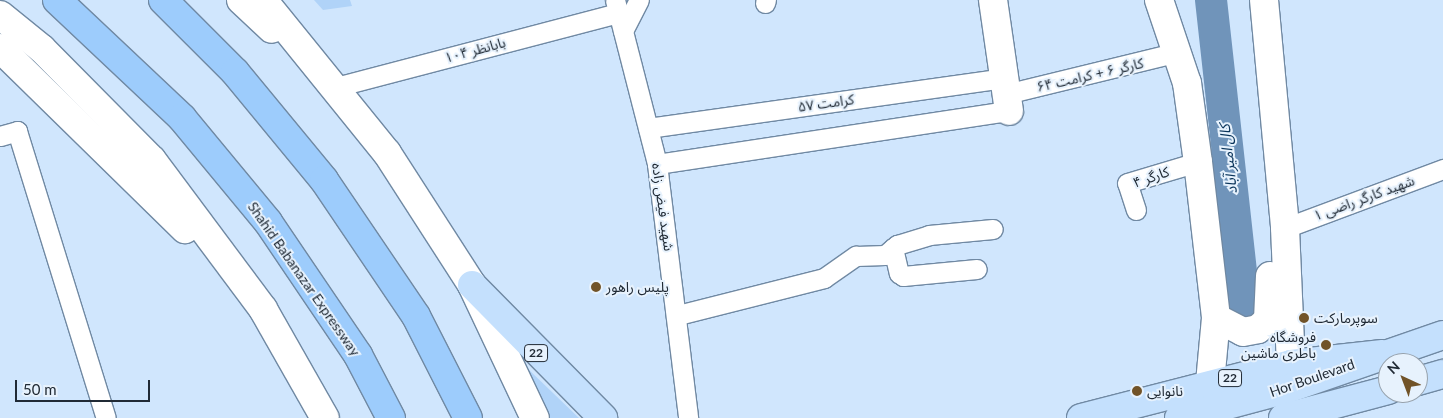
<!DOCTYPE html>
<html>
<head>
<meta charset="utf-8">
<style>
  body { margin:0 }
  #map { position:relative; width:1443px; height:418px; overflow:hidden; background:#d0e6fd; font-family:Lato,"Noto Sans Arabic",sans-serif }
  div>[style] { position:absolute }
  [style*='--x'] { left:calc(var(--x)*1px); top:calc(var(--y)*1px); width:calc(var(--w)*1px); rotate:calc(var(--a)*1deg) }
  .green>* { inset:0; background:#b0d3f8 }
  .river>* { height:32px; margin:-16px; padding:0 16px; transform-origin:16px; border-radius:16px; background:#7094ba }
  .roads { filter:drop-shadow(1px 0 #7089a3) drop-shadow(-1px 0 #7089a3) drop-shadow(0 1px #7089a3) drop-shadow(0 -1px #7089a3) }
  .street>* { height:19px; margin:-9.5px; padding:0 9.5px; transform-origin:9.5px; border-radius:9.5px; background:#fff }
  .secondary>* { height:28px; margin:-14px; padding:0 14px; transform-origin:14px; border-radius:14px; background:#fff }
  .primary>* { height:28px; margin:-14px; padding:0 14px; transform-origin:14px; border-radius:14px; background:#c4e0fd }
  .highway>* { height:28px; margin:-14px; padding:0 14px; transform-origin:14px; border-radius:14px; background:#9dccfc }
  .dots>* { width:14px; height:14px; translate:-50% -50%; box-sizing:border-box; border:2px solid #e7f2fd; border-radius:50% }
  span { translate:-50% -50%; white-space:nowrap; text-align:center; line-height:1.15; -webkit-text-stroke:4px #e7f2fd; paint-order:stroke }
  .shield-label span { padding:1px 4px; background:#e7f2fd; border:1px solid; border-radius:4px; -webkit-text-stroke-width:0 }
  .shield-label { font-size:12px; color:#202a35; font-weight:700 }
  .street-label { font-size:14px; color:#202a35 }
  .poi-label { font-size:14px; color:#202a35 }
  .left { translate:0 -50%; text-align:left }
  .right { translate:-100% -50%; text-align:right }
  .water-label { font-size:15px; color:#0b355b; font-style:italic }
  .north { position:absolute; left:1378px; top:353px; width:50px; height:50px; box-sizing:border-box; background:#e7f2fd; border:1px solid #97a2ad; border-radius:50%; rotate:317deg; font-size:14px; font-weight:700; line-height:20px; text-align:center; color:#202a35 }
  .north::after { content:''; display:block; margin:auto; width:18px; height:22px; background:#715328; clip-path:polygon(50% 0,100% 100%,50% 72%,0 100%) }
  .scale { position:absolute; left:15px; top:380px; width:135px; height:22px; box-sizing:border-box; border:2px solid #202a35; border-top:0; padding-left:6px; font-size:15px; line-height:18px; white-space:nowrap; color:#202a35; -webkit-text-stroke:4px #e7f2fd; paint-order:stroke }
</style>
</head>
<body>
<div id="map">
  <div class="green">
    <div style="clip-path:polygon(314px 0,350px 0,352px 6px,323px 10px)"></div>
    <div style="clip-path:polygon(527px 368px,579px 418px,548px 418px)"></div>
  </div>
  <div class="river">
    <div style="--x:1211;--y:0;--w:320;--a:83.7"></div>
  </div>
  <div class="roads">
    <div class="street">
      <div style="--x:615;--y:0;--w:169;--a:75.6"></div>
      <div style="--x:657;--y:164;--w:256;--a:83"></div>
      <div style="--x:765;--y:3;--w:3;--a:-72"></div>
      <div style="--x:623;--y:31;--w:35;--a:-63"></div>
      <div style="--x:332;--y:88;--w:296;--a:-14.7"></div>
      <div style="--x:1006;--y:94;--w:173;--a:-13.7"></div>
      <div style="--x:648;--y:128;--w:359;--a:-8"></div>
      <div style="--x:0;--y:136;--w:18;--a:-16"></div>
      <div style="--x:17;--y:131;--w:300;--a:72.8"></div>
      <div style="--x:657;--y:164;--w:356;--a:-8.6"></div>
      <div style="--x:1136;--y:210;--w:28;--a:-108"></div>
      <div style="--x:1127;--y:183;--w:74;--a:-16.5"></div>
      <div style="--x:1285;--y:228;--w:169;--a:-20.5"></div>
      <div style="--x:893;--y:248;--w:26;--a:77"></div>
      <div style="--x:899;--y:273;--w:5;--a:37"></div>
      <div style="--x:903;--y:276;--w:74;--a:-5.4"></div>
      <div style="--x:678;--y:315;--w:151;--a:-14.2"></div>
      <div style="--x:824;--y:278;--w:39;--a:-35"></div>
      <div style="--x:856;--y:256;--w:29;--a:-2"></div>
      <div style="--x:885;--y:255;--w:16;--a:-40"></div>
      <div style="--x:897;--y:245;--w:34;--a:-17"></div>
      <div style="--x:929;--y:235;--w:64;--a:-5.4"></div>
    </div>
    <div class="secondary">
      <div style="--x:241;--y:0;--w:42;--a:43.1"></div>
      <div style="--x:263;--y:0;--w:197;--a:51"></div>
      <div style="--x:387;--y:153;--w:157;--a:57.2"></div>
      <div style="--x:472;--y:285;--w:147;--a:64.7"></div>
      <div style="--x:993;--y:0;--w:112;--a:81.8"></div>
      <div style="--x:1159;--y:0;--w:88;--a:71.4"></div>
      <div style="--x:1187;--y:83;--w:80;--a:82.1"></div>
      <div style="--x:1198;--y:162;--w:157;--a:83.4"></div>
      <div style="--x:1216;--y:318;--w:65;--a:95.3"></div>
      <div style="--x:1264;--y:0;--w:229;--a:84.7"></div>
      <div style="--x:1285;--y:228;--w:136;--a:87.5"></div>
      <div style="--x:0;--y:15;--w:54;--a:39"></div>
      <div style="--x:42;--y:49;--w:156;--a:45.3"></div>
      <div style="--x:152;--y:160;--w:186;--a:53.3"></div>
      <div style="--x:263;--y:309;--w:125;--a:60.4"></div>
      <div style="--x:0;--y:48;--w:259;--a:44.4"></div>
      <div style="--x:1216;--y:318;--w:30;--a:27"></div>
      <div style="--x:1243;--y:332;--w:15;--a:-11"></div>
      <div style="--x:1258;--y:329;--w:13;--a:-42"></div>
      <div style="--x:1268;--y:320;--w:44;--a:-87.4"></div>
    </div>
    <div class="primary">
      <div style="--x:472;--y:285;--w:187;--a:45.4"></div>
      <div style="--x:1418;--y:381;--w:26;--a:-16"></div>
      <div style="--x:1081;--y:418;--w:217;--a:-14.4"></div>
      <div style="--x:1291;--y:364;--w:92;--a:-6.3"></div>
      <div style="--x:1179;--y:418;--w:112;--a:-15"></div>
      <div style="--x:1287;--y:389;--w:165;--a:-19.1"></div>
      <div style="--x:1283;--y:418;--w:109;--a:-14.9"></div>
    </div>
    <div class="highway">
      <div style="--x:57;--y:0;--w:172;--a:43.3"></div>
      <div style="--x:182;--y:118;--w:135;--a:50.4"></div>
      <div style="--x:268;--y:222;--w:161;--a:55.9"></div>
      <div style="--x:358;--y:355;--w:71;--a:62.4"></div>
      <div style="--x:163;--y:0;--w:102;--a:45"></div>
      <div style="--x:235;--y:72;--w:140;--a:50.5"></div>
      <div style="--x:324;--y:180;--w:164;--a:55.9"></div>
      <div style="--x:416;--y:316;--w:114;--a:63"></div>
    </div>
  </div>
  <div class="dots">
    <div style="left:596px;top:287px;background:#715328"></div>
    <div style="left:1304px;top:318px;background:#715328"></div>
    <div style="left:1326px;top:345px;background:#715328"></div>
    <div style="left:1137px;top:391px;background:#715328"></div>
  </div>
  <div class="shield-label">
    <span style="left:536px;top:353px">22</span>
    <span style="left:1230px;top:378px">22</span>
  </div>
  <div class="street-label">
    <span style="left:475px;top:50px;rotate:-15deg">بابانظر ۱۰۴</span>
    <span style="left:1090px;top:75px;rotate:-13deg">کارگر ۶ + کرامت ۶۴</span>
    <span style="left:826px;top:103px;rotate:-8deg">کرامت ۵۷</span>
    <span style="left:1151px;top:177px;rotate:-19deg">کارگر ۴</span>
    <span style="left:1364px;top:198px;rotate:-20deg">شهید کارگر راضی ۱</span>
    <span style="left:663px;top:207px;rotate:82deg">شهید فیض زاده</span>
    <span style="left:304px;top:279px;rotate:55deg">Shahid Babanazar Expressway</span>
    <span style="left:1312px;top:378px;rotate:-19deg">Hor Boulevard</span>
  </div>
  <div class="poi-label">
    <span class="left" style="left:606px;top:287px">پلیس راهور</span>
    <span class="left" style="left:1314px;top:318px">سوپرمارکت</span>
    <span class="right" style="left:1316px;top:345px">فروشگاه<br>باطری ماشین</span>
    <span class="left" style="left:1147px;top:391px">نانوایی</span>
  </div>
  <div class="water-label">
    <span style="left:1228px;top:159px;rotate:-96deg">کال امیر آباد</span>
  </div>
  <div class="north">N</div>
  <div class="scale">50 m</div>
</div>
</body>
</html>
